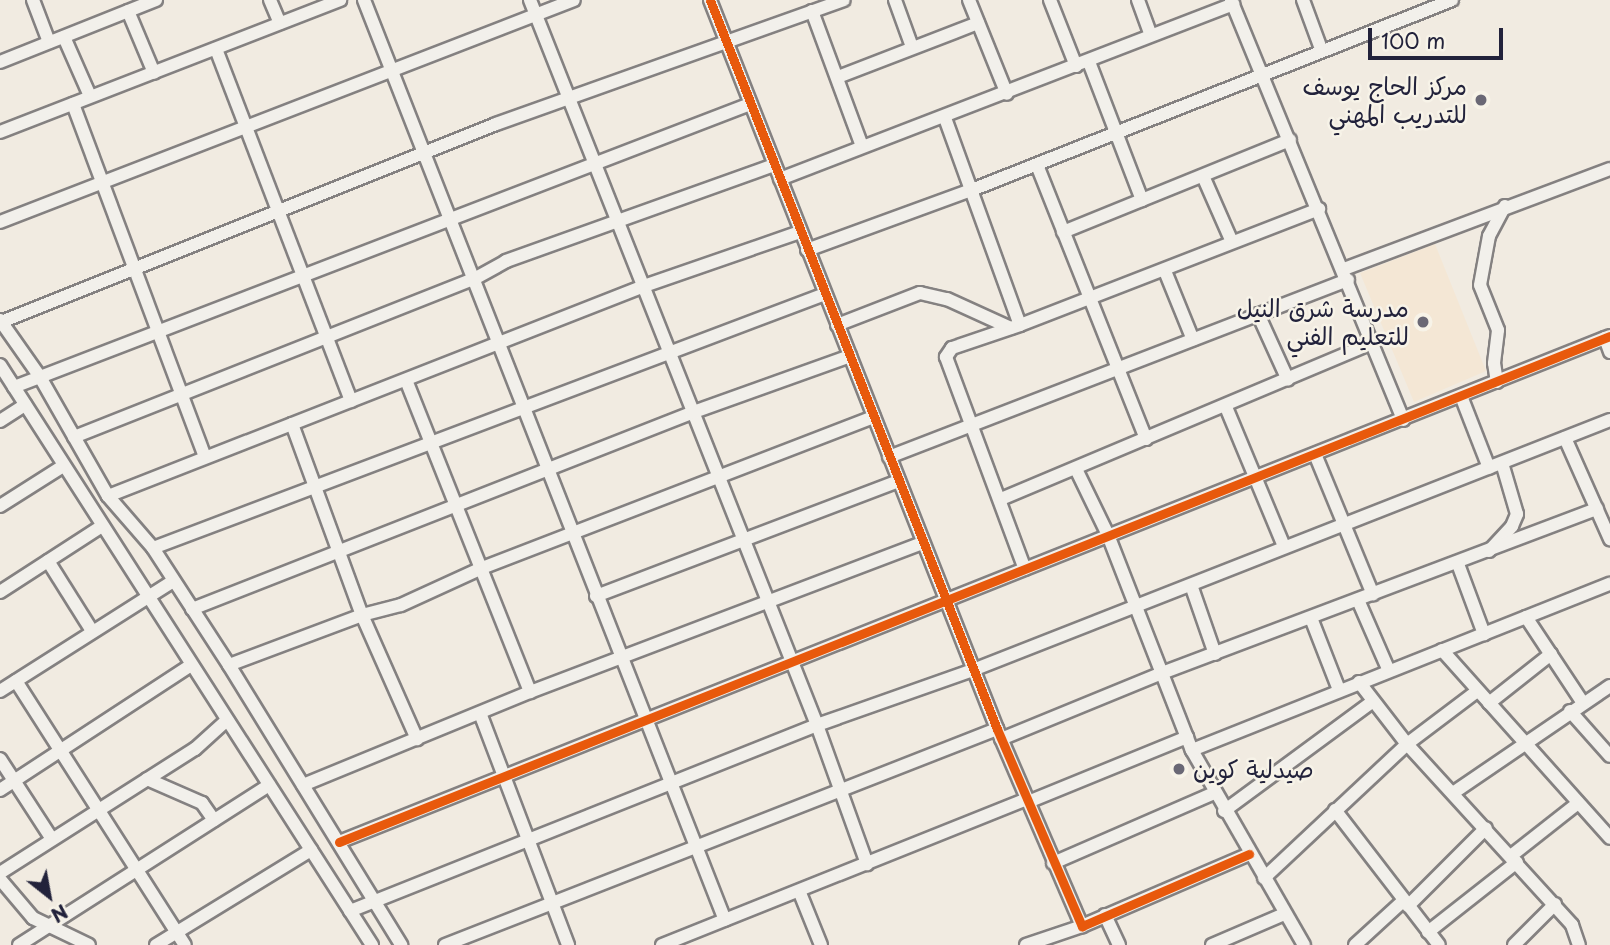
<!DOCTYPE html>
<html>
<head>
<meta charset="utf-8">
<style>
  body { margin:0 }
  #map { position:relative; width:1610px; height:945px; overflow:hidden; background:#f1ebe1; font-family:"Playpen Sans","Playpen Sans Arabic",sans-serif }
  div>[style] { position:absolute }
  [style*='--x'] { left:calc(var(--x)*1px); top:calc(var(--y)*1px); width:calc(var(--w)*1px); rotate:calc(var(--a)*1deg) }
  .built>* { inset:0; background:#f4e7d5 }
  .roads { filter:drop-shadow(2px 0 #848181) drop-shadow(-2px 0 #848181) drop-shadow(0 2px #848181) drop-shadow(0 -2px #848181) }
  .minor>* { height:12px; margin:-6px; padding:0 6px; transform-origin:6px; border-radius:6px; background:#f2f0eb }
  .cycleway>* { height:9px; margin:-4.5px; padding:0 4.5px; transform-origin:4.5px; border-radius:4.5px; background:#e8590c }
  .dots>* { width:19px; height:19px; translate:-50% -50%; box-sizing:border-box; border:4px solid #f7f3e8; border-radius:50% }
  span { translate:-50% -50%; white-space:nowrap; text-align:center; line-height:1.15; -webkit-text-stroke:5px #f7f3e8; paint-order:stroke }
  .poi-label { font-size:24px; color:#22223b }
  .right { translate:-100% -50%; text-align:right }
  .left { translate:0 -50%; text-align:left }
  .north { position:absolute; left:14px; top:861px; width:70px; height:70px; -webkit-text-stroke:5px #f7f3e8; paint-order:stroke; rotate:149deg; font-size:19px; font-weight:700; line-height:28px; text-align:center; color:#22223b }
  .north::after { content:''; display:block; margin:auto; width:24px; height:32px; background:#22223b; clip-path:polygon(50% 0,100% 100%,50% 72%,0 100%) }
  .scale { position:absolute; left:1368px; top:28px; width:135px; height:32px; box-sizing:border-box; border:4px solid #22223b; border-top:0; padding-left:9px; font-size:21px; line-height:24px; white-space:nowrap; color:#22223b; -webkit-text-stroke:5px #f7f3e8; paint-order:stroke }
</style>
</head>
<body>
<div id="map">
  <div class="built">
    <div style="clip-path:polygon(1435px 244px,1486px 371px,1414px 402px,1360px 273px)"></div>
  </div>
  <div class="roads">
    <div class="minor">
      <div style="--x:33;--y:0;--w:45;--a:69.1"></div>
      <div style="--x:270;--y:0;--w:25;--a:67"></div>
      <div style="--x:364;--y:0;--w:988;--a:68.58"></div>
      <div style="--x:530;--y:0;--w:780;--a:68.4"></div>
      <div style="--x:817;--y:725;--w:148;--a:70.2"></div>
      <div style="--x:710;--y:0;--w:783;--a:68.51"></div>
      <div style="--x:997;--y:729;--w:215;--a:66.7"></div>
      <div style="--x:1082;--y:926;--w:182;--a:-23.3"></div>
      <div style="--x:895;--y:0;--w:50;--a:70.1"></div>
      <div style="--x:969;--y:0;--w:101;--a:68"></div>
      <div style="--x:1050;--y:0;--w:71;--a:68.5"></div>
      <div style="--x:1138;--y:0;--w:37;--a:70"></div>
      <div style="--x:1231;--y:0;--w:454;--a:67.7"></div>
      <div style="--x:1303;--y:0;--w:52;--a:69.8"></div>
      <div style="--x:128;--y:11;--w:67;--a:67.2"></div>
      <div style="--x:812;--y:11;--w:144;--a:69.7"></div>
      <div style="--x:64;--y:37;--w:64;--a:66.2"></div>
      <div style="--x:216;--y:49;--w:377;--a:69"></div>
      <div style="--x:0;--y:62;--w:168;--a:-21.7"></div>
      <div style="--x:1089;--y:62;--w:148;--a:69"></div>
      <div style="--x:838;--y:77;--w:150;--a:-21.1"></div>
      <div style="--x:73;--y:104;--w:377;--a:69.5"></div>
      <div style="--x:945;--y:118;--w:220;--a:70.1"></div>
      <div style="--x:1020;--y:325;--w:72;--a:161.3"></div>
      <div style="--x:952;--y:348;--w:11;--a:124"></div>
      <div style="--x:946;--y:357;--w:226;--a:69.6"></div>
      <div style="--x:0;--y:132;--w:365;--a:-21.2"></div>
      <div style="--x:1037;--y:165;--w:295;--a:68.3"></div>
      <div style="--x:1203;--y:176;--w:72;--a:66.3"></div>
      <div style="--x:780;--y:179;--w:486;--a:-21.1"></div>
      <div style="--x:0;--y:222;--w:615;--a:-21.14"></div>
      <div style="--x:1063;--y:232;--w:245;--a:-22.1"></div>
      <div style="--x:807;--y:250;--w:178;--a:-20.1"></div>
      <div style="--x:974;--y:189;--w:514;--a:-21.57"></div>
      <div style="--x:1344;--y:269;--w:284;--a:-20.6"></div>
      <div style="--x:1165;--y:271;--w:74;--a:67.9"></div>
      <div style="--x:1258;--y:314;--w:72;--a:65.6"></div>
      <div style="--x:0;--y:320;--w:70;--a:54.9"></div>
      <div style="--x:40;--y:377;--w:137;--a:60.3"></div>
      <div style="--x:108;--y:496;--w:69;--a:49.1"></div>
      <div style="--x:153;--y:548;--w:140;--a:57"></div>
      <div style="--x:229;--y:665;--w:329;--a:58.4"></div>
      <div style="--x:1;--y:322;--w:533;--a:-21.8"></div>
      <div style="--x:496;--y:124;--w:369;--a:-19.6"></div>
      <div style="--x:837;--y:325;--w:89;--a:-21.1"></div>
      <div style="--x:920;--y:293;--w:28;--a:13"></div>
      <div style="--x:947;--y:299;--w:70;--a:24.4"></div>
      <div style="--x:1020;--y:325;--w:321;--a:-21.2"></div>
      <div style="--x:1605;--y:338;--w:15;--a:70"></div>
      <div style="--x:0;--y:365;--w:689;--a:57.32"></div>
      <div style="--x:406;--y:380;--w:336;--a:68.3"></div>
      <div style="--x:1497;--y:382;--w:19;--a:-99"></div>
      <div style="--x:1494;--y:363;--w:33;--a:-83"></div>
      <div style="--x:1498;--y:330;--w:48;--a:-111.8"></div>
      <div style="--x:1480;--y:285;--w:50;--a:-79.6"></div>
      <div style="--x:1489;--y:236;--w:34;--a:-62"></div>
      <div style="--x:14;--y:387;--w:789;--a:-21.03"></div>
      <div style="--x:1461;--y:396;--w:77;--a:68.7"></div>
      <div style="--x:1226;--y:407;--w:151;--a:67.4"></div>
      <div style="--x:0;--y:421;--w:30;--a:-33"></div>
      <div style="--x:292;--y:424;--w:203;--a:69.9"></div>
      <div style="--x:362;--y:615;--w:136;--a:66.1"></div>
      <div style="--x:74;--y:437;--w:430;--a:-21.6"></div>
      <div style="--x:474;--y:279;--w:37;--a:-29"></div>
      <div style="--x:506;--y:261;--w:285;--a:-19.7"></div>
      <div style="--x:1565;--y:438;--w:111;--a:66"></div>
      <div style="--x:1315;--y:454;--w:152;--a:67.6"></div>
      <div style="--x:889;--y:457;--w:492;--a:-21.1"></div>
      <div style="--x:1076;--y:469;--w:73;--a:64.1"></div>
      <div style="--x:1108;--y:535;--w:231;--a:68.7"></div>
      <div style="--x:108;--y:496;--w:576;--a:-21.39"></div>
      <div style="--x:644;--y:286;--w:165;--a:-19.1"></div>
      <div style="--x:1001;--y:499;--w:403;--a:-22.8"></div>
      <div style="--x:0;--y:506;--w:75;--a:-32.4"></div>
      <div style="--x:153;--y:548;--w:718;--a:-20.71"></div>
      <div style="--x:1489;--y:551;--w:34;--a:-47"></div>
      <div style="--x:1512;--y:526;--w:13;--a:-67"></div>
      <div style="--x:1517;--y:514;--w:53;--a:-106.4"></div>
      <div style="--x:48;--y:561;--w:83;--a:57.8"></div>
      <div style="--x:1458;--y:564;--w:75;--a:69.6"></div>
      <div style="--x:1191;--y:585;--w:73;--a:70.8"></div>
      <div style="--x:0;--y:592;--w:121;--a:-32.9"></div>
      <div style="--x:596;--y:596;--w:324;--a:-20.8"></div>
      <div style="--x:1358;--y:600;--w:77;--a:66.4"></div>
      <div style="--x:192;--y:609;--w:536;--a:-21.44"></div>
      <div style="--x:691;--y:413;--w:169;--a:-19.7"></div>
      <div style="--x:1526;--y:617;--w:103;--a:56.5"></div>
      <div style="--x:1311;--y:618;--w:77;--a:68.7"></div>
      <div style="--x:1442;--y:650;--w:252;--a:48.2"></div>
      <div style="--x:229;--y:665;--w:142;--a:-20.6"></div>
      <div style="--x:362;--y:615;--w:40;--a:-14.4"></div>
      <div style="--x:401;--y:605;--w:89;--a:-24.6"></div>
      <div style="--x:482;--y:568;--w:420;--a:-21.1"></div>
      <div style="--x:16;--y:681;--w:313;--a:57.4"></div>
      <div style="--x:1359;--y:682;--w:78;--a:52.3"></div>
      <div style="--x:1407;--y:744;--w:245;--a:47.6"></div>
      <div style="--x:1572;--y:925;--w:21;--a:71"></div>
      <div style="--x:0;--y:691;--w:205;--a:-32.4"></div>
      <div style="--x:1489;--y:703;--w:79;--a:-38.3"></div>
      <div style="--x:1570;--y:711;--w:60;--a:48.4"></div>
      <div style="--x:480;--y:713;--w:248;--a:69.2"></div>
      <div style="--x:1001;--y:739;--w:174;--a:-22.3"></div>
      <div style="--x:1162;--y:673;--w:465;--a:-20.7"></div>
      <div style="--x:0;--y:759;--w:95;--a:57"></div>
      <div style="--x:147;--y:779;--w:60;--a:23.6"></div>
      <div style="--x:202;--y:803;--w:21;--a:55"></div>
      <div style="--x:303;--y:785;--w:245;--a:-22.3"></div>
      <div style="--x:530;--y:692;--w:420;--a:-20.8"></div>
      <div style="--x:0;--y:790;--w:228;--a:-33.2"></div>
      <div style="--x:1453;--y:793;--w:190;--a:-34.3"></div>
      <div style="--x:1028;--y:802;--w:172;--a:-22.2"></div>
      <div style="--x:1335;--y:810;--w:170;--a:52.4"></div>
      <div style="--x:1224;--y:811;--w:185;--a:-36.4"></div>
      <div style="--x:339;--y:842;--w:1368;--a:-21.71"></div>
      <div style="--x:1512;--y:855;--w:84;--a:-38.2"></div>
      <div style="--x:1053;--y:863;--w:176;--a:-23.5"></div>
      <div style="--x:0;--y:873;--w:231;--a:-32.5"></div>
      <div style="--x:195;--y:749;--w:43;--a:-42.2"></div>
      <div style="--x:1264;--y:878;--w:196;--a:-43.1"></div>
      <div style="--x:1407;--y:744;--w:88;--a:-37.1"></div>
      <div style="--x:0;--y:879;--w:51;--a:49.8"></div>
      <div style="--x:33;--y:918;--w:62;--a:25.7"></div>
      <div style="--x:800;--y:893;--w:56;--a:68"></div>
      <div style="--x:1408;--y:906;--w:110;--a:-45"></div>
      <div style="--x:350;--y:911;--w:503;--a:-21.72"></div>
      <div style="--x:817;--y:725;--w:165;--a:-19.4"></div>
      <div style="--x:973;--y:670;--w:684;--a:-21.43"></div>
      <div style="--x:1105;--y:915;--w:33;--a:65"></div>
      <div style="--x:1428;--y:932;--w:113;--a:-38.2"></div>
      <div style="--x:19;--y:945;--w:297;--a:-32.6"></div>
      <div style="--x:156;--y:945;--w:182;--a:-31.5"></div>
      <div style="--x:445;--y:945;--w:593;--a:-21.37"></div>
      <div style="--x:662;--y:945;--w:393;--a:-21.8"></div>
      <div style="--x:1026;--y:945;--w:59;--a:-18.7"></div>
      <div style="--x:1212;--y:945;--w:78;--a:-23.3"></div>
      <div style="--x:1304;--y:945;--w:225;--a:-119.9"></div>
      <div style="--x:1192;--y:750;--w:450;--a:-21.7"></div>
      <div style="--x:1355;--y:945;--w:65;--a:-42.5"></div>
      <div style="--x:1514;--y:945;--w:58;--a:-45"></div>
    </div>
  </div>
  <div class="cycleway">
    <div style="--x:710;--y:0;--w:783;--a:68.51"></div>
    <div style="--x:997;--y:729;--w:215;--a:66.7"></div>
    <div style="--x:1082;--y:926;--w:182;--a:-23.3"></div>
    <div style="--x:339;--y:842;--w:1368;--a:-21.71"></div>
  </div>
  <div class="dots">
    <div style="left:1481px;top:100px;background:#6a6875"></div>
    <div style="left:1423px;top:322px;background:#6a6875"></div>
    <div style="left:1179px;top:769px;background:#6a6875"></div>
  </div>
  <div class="poi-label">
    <span class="right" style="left:1467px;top:100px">مركز الحاج يوسف<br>للتدريب المهني</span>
    <span class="right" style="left:1409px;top:322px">مدرسة شرق النيل<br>للتعليم الفني</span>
    <span class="left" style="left:1193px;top:769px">صيدلية كوين</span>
  </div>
  <div class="north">N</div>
  <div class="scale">100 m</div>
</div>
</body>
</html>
